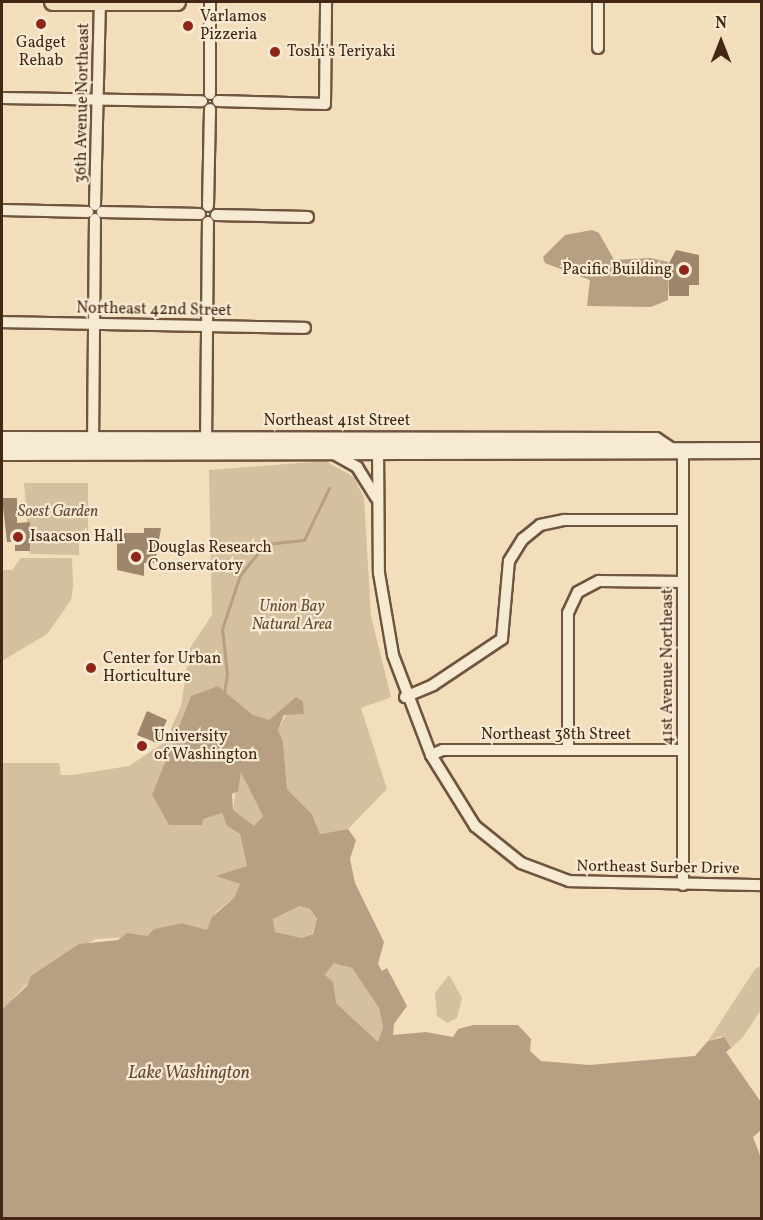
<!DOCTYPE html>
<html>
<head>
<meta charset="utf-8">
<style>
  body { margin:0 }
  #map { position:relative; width:763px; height:1220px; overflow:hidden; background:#f2debb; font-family:Vollkorn,serif }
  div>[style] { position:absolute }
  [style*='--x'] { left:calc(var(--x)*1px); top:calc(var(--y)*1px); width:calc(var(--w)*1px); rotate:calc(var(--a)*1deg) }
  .green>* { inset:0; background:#d4bf9f }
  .water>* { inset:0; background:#b69f83 }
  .stream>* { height:3px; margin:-1.5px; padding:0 1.5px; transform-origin:1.5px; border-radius:1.5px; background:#b69f83 }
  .building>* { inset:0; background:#9e866c }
  .roads { filter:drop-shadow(2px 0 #6f543f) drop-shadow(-2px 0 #6f543f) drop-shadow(0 2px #6f543f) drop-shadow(0 -2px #6f543f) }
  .street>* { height:10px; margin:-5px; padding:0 5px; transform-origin:5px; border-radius:5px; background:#f7ead3 }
  .secondary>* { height:15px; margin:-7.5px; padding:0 7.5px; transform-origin:7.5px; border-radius:7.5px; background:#f7ead3 }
  .primary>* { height:16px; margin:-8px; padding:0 8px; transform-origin:8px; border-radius:8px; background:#f2debb }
  .dots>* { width:16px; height:16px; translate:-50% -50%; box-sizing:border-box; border:3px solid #f7ead3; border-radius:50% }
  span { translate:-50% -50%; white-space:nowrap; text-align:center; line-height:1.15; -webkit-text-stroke:4.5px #f7ead3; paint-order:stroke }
  .poi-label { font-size:16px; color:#432616 }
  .left { translate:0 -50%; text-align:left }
  .right { translate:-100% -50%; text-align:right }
  .street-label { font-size:16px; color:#432616 }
  .park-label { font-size:16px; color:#674c38; font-style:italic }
  .water-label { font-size:18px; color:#664a37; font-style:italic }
  .frame { position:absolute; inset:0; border:3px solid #432616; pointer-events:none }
  .north { position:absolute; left:691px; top:12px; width:60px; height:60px; -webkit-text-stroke:4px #f7ead3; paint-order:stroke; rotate:0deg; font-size:16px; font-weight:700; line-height:24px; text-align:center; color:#432616 }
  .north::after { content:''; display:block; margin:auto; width:21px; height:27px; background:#432616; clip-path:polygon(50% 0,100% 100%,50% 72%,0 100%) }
</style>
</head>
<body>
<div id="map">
  <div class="green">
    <div style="clip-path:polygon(325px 461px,354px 477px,364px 498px,371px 616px,391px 697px,361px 708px,387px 789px,348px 829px,320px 834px,312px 814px,287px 789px,283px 741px,278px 730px,295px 698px,269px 721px,253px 715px,218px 686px,191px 696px,152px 795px,169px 825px,222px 813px,227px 826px,240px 834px,247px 866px,218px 876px,240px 884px,234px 898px,216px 912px,207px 931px,182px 923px,154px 929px,147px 936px,96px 939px,42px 969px,2px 1009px,2px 763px,59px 763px,61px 775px,72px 775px,129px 766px,165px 742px,181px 706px,190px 648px,212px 615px,209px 470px)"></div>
    <div style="clip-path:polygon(24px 483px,88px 483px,88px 536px,79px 536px,79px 555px,30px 554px)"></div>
    <div style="clip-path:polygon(21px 558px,72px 558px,73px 587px,71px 600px,47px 634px,2px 661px,2px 570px,12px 570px)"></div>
    <div style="clip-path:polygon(244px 773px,263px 816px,254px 826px,233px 811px,237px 775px)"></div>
    <div style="clip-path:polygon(300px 906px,310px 909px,317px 920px,312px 934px,302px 938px,275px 932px,273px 919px)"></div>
    <div style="clip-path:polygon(335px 962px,352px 968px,379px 1008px,383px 1027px,378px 1042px,336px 1003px,325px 975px)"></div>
    <div style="clip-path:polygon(761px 966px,761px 1010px,743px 1037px,731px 1048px,721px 1036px,708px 1041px,755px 969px)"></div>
    <div style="clip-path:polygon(449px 975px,462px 998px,457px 1018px,447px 1023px,437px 1016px,435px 993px)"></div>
  </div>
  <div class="water">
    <div style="clip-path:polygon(592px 230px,599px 233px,614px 260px,650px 258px,668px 262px,668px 300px,651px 307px,587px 306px,590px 280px,545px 263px,543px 257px,565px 235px)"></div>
    <div style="clip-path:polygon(evenodd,218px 686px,253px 715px,269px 720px,296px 697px,303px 701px,304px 714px,284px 715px,278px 730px,283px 741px,287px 789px,312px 814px,320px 834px,348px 829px,356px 840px,350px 859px,355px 883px,384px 942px,378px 964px,382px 971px,387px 968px,407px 1006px,394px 1024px,393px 1035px,426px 1032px,453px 1037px,458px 1029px,473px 1025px,518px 1025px,531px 1039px,530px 1051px,541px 1061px,589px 1065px,695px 1056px,708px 1041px,724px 1037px,731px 1048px,726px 1052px,761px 1102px,761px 1130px,753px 1137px,761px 1158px,761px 1218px,2px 1218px,2px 1009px,27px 986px,31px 976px,79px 944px,118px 940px,127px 933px,147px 936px,154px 929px,182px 923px,207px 930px,212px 917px,234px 898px,240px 884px,216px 876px,247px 866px,240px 834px,227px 826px,222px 813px,203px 819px,202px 825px,169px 825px,152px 795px,191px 696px,218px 686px,241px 772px,263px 816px,254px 826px,233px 810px,232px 794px,238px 791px,241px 772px,218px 686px,300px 906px,310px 909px,317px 919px,313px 934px,302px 938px,275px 932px,273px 919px,300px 906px,218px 686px,334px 963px,352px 968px,379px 1008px,383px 1027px,378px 1042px,336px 1003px,333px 982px,325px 975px,334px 963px)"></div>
  </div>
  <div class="stream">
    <div style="--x:224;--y:693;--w:19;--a:-81"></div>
    <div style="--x:227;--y:674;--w:45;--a:-96.3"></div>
    <div style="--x:222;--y:629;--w:57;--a:-71.6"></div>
    <div style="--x:240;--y:575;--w:40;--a:-51"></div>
    <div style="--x:265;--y:544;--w:39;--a:-6"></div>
    <div style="--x:304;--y:540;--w:58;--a:-64.3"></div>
  </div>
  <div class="building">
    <div style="clip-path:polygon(676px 250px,699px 255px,699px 285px,689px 285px,689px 296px,669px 296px,668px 265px)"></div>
    <div style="clip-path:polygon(2px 498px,17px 498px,17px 523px,30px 522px,30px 551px,15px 551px,15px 542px,7px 542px)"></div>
    <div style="clip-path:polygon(144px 528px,161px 528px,155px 563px,144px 563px,144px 576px,117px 570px,117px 533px,144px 533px)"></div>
    <div style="clip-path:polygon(147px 711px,167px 720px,157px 743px,137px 735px)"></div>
  </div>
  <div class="roads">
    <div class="street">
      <div style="--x:598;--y:2;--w:46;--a:90"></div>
      <div style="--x:210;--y:94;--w:92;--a:-90"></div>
      <div style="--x:2;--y:98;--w:200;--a:0.9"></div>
      <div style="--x:218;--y:101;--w:107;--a:1.6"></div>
      <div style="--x:325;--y:104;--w:102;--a:-89.4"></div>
      <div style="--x:95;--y:205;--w:202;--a:-88.6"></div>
      <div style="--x:208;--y:206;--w:97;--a:-88.8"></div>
      <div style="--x:3;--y:210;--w:85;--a:1.3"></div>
      <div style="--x:102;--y:212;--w:98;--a:1.2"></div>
      <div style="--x:216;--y:215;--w:92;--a:1.2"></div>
      <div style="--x:2;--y:322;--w:303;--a:1.1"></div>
      <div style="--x:93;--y:445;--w:226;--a:-89.5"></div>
      <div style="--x:378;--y:445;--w:128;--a:89.6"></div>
      <div style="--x:379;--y:573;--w:83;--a:80.3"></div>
      <div style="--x:393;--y:655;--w:107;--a:69.2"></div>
      <div style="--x:431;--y:755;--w:84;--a:58.2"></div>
      <div style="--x:475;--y:826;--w:59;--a:38.8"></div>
      <div style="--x:521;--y:863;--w:51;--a:20.6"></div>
      <div style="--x:569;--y:881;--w:193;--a:1.2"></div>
      <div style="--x:206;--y:446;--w:224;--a:-89.5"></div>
      <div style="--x:683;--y:450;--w:435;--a:90"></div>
      <div style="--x:332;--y:453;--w:29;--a:29"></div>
      <div style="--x:357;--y:467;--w:36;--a:58"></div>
      <div style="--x:405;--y:697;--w:30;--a:-23"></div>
      <div style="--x:433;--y:685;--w:83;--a:-33.7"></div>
      <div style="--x:502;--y:639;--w:78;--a:-84.9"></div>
      <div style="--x:509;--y:561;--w:26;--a:-58"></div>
      <div style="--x:523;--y:539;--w:22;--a:-39"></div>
      <div style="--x:540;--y:525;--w:25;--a:-12"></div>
      <div style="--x:564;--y:520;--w:119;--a:0"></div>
      <div style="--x:568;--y:749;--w:136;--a:-90"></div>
      <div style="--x:568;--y:613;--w:23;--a:-65"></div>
      <div style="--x:578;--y:592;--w:24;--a:-28"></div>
      <div style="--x:599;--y:581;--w:84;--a:0.7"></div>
      <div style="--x:431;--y:755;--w:13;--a:-23"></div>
      <div style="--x:443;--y:750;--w:240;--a:0"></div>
    </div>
    <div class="secondary">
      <div style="--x:2;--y:439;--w:653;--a:0.09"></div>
      <div style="--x:655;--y:440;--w:18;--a:34"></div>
      <div style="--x:2;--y:452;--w:760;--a:-0.15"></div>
    </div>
    <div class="primary">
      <div style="--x:53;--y:2;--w:124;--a:0"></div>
    </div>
  </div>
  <div class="dots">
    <div style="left:41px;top:24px;background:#8f2418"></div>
    <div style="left:188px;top:26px;background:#8f2418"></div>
    <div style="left:275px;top:52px;background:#8f2418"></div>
    <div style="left:684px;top:270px;background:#8f2418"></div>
    <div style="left:18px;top:537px;background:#8f2418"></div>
    <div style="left:136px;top:557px;background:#8f2418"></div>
    <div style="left:91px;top:668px;background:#8f2418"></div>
    <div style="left:142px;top:746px;background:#8f2418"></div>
  </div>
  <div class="poi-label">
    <span class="left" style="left:200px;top:26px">Varlamos<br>Pizzeria</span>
    <span style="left:41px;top:52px">Gadget<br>Rehab</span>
    <span class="left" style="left:287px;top:52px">Toshi's Teriyaki</span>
    <span class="right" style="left:672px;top:270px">Pacific Building</span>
    <span class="left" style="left:30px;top:537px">Isaacson Hall</span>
    <span class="left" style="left:148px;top:557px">Douglas Research<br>Conservatory</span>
    <span class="left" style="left:103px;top:668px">Center for Urban<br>Horticulture</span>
    <span class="left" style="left:154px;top:746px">University<br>of Washington</span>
  </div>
  <div class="street-label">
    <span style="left:83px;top:103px;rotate:-89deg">36th Avenue Northeast</span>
    <span style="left:154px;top:310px;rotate:1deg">Northeast 42nd Street</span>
    <span style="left:337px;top:421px">Northeast 41st Street</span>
    <span style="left:668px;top:667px;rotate:-90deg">41st Avenue Northeast</span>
    <span style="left:556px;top:735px">Northeast 38th Street</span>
    <span style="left:658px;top:868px;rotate:1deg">Northeast Surber Drive</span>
  </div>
  <div class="park-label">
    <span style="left:58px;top:512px">Soest Garden</span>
    <span style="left:292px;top:616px">Union Bay<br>Natural Area</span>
  </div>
  <div class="water-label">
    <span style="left:189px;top:1074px">Lake Washington</span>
  </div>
  <div class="frame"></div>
  <div class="north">N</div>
</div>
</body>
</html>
